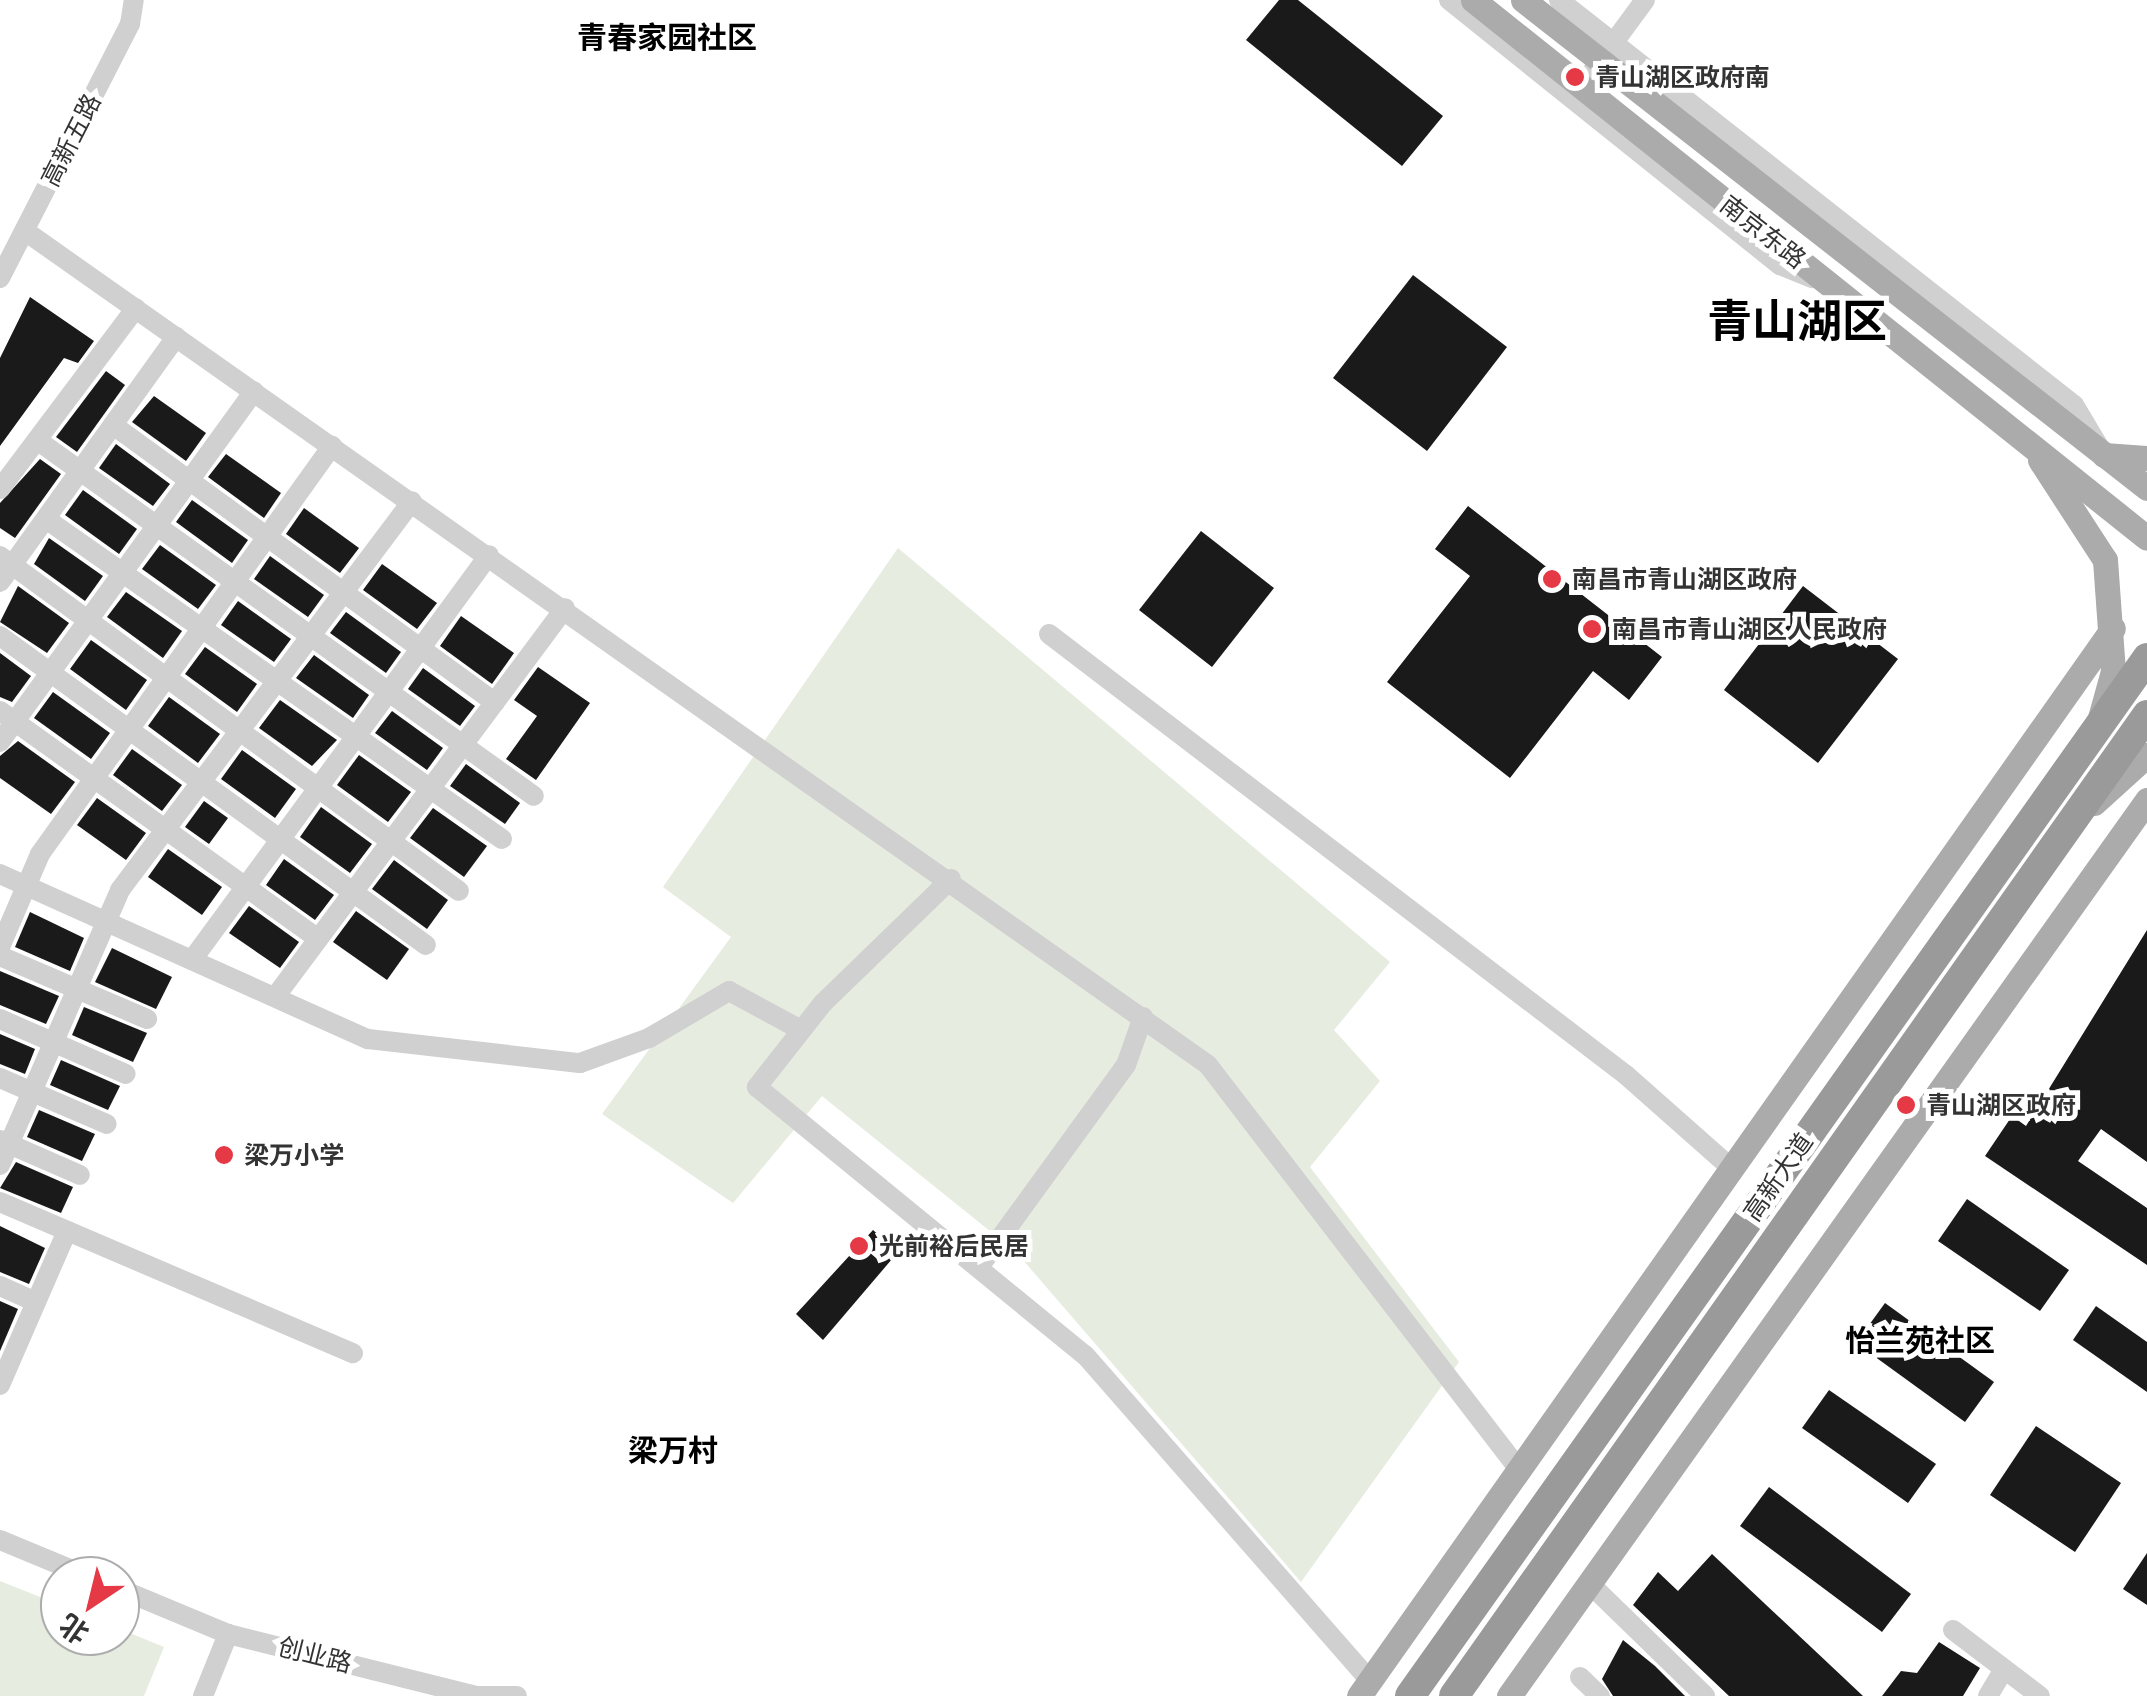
<!DOCTYPE html>
<html>
<head>
<meta charset="utf-8">
<style>
  body { margin:0 }
  #map { position:relative; width:2147px; height:1696px; overflow:hidden; background:#fff; font-family:"Golos Text","Noto Sans SC",sans-serif }
  div>[style] { position:absolute }
  [style*='--x'] { left:calc(var(--x)*1px); top:calc(var(--y)*1px); width:calc(var(--w)*1px); rotate:calc(var(--a)*1deg) }
  .green>* { inset:0; background:#e6ecdf }
  .building>* { inset:0; background:#1a1a1a }
  .minor>* { height:20px; margin:-10px; padding:0 10px; transform-origin:10px; border-radius:10px; background:#d0d0d0 }
  .major>* { height:25px; margin:-12.5px; padding:0 12.5px; transform-origin:12.5px; border-radius:12.5px; background:#ababab }
  .highway>* { height:30px; margin:-15px; padding:0 15px; transform-origin:15px; border-radius:15px; background:#9a9a9a }
  .dots>* { width:28px; height:28px; translate:-50% -50%; box-sizing:border-box; border:5px solid #fff; border-radius:50% }
  span { translate:-50% -50%; white-space:nowrap; text-align:center; line-height:1.15; -webkit-text-stroke:10px #fff; paint-order:stroke }
  .poi-label { font-size:25px; color:#333; font-weight:700 }
  .left { translate:0 -50%; text-align:left }
  .street-label { font-size:25px; color:#333 }
  .quarter-label { font-size:30px; color:#000; font-weight:700 }
  .town-label { font-size:45px; color:#000; font-weight:700 }
  .north { position:absolute; left:40px; top:1556px; width:100px; height:100px; box-sizing:border-box; background:#fff; border:2px solid #adadad; border-radius:50%; rotate:215deg; font-size:28px; font-weight:700; line-height:40px; text-align:center; color:#333 }
  .north::after { content:''; display:block; margin:auto; width:35px; height:45px; background:#e63946; clip-path:polygon(50% 0,100% 100%,50% 72%,0 100%) }
</style>
</head>
<body>
<div id="map">
  <div class="green">
    <div style="clip-path:polygon(898px 548px,1390px 962px,1334px 1030px,1380px 1081px,1310px 1167px,1459px 1362px,1301px 1582px,1016px 1252px,822px 1096px,733px 1203px,602px 1114px,731px 937px,663px 887px)"></div>
    <div style="clip-path:polygon(0 1581px,60px 1605px,60px 1636px,120px 1629px,164px 1647px,144px 1696px,0 1696px)"></div>
  </div>
  <div class="building">
    <div style="clip-path:polygon(1279px 0,1298px 0,1443px 116px,1402px 166px,1246px 40px)"></div>
    <div style="clip-path:polygon(1413px 275px,1507px 347px,1427px 451px,1333px 378px)"></div>
    <div style="clip-path:polygon(30px 297px,94px 341px,78px 363px,64px 358px,0 446px,0 358px)"></div>
    <div style="clip-path:polygon(106px 371px,125px 385px,77px 452px,56px 437px)"></div>
    <div style="clip-path:polygon(154px 396px,206px 433px,186px 461px,132px 422px)"></div>
    <div style="clip-path:polygon(116px 444px,170px 484px,153px 506px,99px 468px)"></div>
    <div style="clip-path:polygon(226px 454px,281px 493px,264px 518px,208px 477px)"></div>
    <div style="clip-path:polygon(40px 459px,61px 474px,15px 538px,0 528px,0 503px)"></div>
    <div style="clip-path:polygon(83px 490px,137px 529px,119px 554px,65px 515px)"></div>
    <div style="clip-path:polygon(192px 500px,248px 540px,232px 563px,176px 522px)"></div>
    <div style="clip-path:polygon(1468px 506px,1662px 657px,1629px 700px,1593px 671px,1510px 778px,1387px 682px,1470px 576px,1435px 549px)"></div>
    <div style="clip-path:polygon(304px 508px,359px 548px,340px 573px,286px 534px)"></div>
    <div style="clip-path:polygon(1201px 531px,1274px 588px,1212px 667px,1139px 610px)"></div>
    <div style="clip-path:polygon(49px 538px,103px 576px,85px 601px,34px 564px)"></div>
    <div style="clip-path:polygon(160px 545px,216px 585px,198px 609px,142px 569px)"></div>
    <div style="clip-path:polygon(270px 556px,324px 595px,308px 617px,254px 579px)"></div>
    <div style="clip-path:polygon(382px 564px,437px 603px,417px 629px,363px 590px)"></div>
    <div style="clip-path:polygon(18px 586px,69px 623px,47px 653px,0 622px)"></div>
    <div style="clip-path:polygon(1803px 586px,1898px 659px,1818px 763px,1724px 690px)"></div>
    <div style="clip-path:polygon(126px 592px,182px 631px,163px 658px,107px 617px)"></div>
    <div style="clip-path:polygon(238px 601px,291px 639px,274px 662px,221px 625px)"></div>
    <div style="clip-path:polygon(346px 612px,401px 652px,386px 673px,330px 633px)"></div>
    <div style="clip-path:polygon(461px 616px,514px 653px,492px 684px,440px 646px)"></div>
    <div style="clip-path:polygon(91px 640px,147px 680px,126px 710px,70px 669px)"></div>
    <div style="clip-path:polygon(205px 647px,257px 684px,237px 712px,185px 674px)"></div>
    <div style="clip-path:polygon(0 653px,31px 676px,12px 702px,0 697px)"></div>
    <div style="clip-path:polygon(314px 655px,369px 695px,353px 718px,296px 678px)"></div>
    <div style="clip-path:polygon(538px 667px,590px 703px,536px 780px,506px 759px,537px 716px,514px 700px)"></div>
    <div style="clip-path:polygon(423px 668px,475px 706px,460px 726px,408px 689px)"></div>
    <div style="clip-path:polygon(53px 692px,110px 733px,91px 759px,34px 718px)"></div>
    <div style="clip-path:polygon(169px 697px,220px 734px,198px 763px,148px 726px)"></div>
    <div style="clip-path:polygon(280px 700px,337px 740px,312px 766px,259px 728px)"></div>
    <div style="clip-path:polygon(392px 711px,443px 748px,427px 770px,375px 733px)"></div>
    <div style="clip-path:polygon(18px 741px,75px 782px,51px 814px,0 778px,0 756px)"></div>
    <div style="clip-path:polygon(132px 749px,182px 785px,162px 811px,113px 775px)"></div>
    <div style="clip-path:polygon(242px 750px,296px 789px,275px 818px,221px 779px)"></div>
    <div style="clip-path:polygon(359px 755px,411px 792px,388px 822px,337px 785px)"></div>
    <div style="clip-path:polygon(466px 764px,520px 803px,505px 824px,450px 786px)"></div>
    <div style="clip-path:polygon(97px 798px,146px 833px,126px 860px,77px 825px)"></div>
    <div style="clip-path:polygon(204px 801px,228px 818px,209px 844px,185px 827px)"></div>
    <div style="clip-path:polygon(321px 807px,372px 844px,350px 873px,300px 837px)"></div>
    <div style="clip-path:polygon(433px 808px,487px 846px,464px 877px,410px 838px)"></div>
    <div style="clip-path:polygon(168px 849px,222px 887px,202px 915px,148px 877px)"></div>
    <div style="clip-path:polygon(284px 859px,334px 895px,315px 920px,266px 885px)"></div>
    <div style="clip-path:polygon(394px 860px,448px 900px,427px 929px,372px 889px)"></div>
    <div style="clip-path:polygon(249px 906px,299px 942px,280px 968px,229px 933px)"></div>
    <div style="clip-path:polygon(356px 911px,409px 949px,387px 980px,333px 942px)"></div>
    <div style="clip-path:polygon(30px 912px,84px 938px,70px 971px,15px 947px)"></div>
    <div style="clip-path:polygon(2147px 930px,2147px 1162px,2101px 1129px,2078px 1161px,2147px 1208px,2147px 1265px,1985px 1156px,2012px 1116px,2026px 1126px)"></div>
    <div style="clip-path:polygon(112px 948px,172px 977px,156px 1009px,95px 982px)"></div>
    <div style="clip-path:polygon(0 971px,59px 996px,46px 1024px,0 1005px)"></div>
    <div style="clip-path:polygon(84px 1007px,147px 1033px,133px 1062px,72px 1035px)"></div>
    <div style="clip-path:polygon(0 1034px,35px 1049px,25px 1074px,0 1064px)"></div>
    <div style="clip-path:polygon(61px 1060px,120px 1086px,108px 1110px,50px 1085px)"></div>
    <div style="clip-path:polygon(39px 1110px,95px 1134px,82px 1161px,27px 1137px)"></div>
    <div style="clip-path:polygon(16px 1162px,73px 1187px,61px 1213px,0 1188px)"></div>
    <div style="clip-path:polygon(1967px 1199px,2069px 1270px,2040px 1311px,1938px 1241px)"></div>
    <div style="clip-path:polygon(0 1226px,45px 1248px,29px 1284px,0 1272px)"></div>
    <div style="clip-path:polygon(873px 1230px,898px 1252px,823px 1340px,796px 1314px)"></div>
    <div style="clip-path:polygon(0 1301px,18px 1309px,0 1351px)"></div>
    <div style="clip-path:polygon(1885px 1303px,1994px 1382px,1965px 1422px,1856px 1343px)"></div>
    <div style="clip-path:polygon(2096px 1306px,2147px 1342px,2147px 1392px,2073px 1340px)"></div>
    <div style="clip-path:polygon(1829px 1390px,1936px 1464px,1908px 1503px,1802px 1428px)"></div>
    <div style="clip-path:polygon(2036px 1426px,2121px 1483px,2075px 1552px,1990px 1495px)"></div>
    <div style="clip-path:polygon(1769px 1487px,1911px 1594px,1882px 1632px,1740px 1526px)"></div>
    <div style="clip-path:polygon(2147px 1553px,2147px 1605px,2123px 1589px)"></div>
    <div style="clip-path:polygon(1712px 1554px,1863px 1696px,1729px 1696px,1633px 1605px,1658px 1572px,1678px 1591px)"></div>
    <div style="clip-path:polygon(1623px 1640px,1655px 1666px,1685px 1696px,1613px 1696px,1602px 1679px)"></div>
    <div style="clip-path:polygon(1939px 1642px,1980px 1668px,1963px 1696px,1882px 1696px,1901px 1671px,1917px 1673px)"></div>
  </div>
  <div class="minor">
    <div style="--x:1449;--y:0;--w:424;--a:38.7"></div>
    <div style="--x:1780;--y:265;--w:35;--a:22"></div>
    <div style="--x:1559;--y:0;--w:655;--a:38.18"></div>
    <div style="--x:2074;--y:405;--w:47;--a:59"></div>
    <div style="--x:1581;--y:87;--w:108;--a:-53.7"></div>
    <div style="--x:25;--y:231;--w:1447;--a:35.18"></div>
    <div style="--x:1208;--y:1065;--w:507;--a:52.45"></div>
    <div style="--x:0;--y:278;--w:285;--a:-62.9"></div>
    <div style="--x:130;--y:24;--w:24;--a:-81"></div>
    <div style="--x:113;--y:425;--w:472;--a:36"></div>
    <div style="--x:37;--y:440;--w:611;--a:35.61"></div>
    <div style="--x:0;--y:489;--w:226;--a:-53.1"></div>
    <div style="--x:46;--y:519;--w:557;--a:35.06"></div>
    <div style="--x:0;--y:556;--w:568;--a:36.12"></div>
    <div style="--x:0;--y:582;--w:302;--a:-54.3"></div>
    <div style="--x:1049;--y:634;--w:726;--a:37.39"></div>
    <div style="--x:1626;--y:1075;--w:140;--a:41.5"></div>
    <div style="--x:0;--y:636;--w:526;--a:35.96"></div>
    <div style="--x:0;--y:711;--w:391;--a:35.6"></div>
    <div style="--x:0;--y:742;--w:433;--a:-54.1"></div>
    <div style="--x:0;--y:874;--w:403;--a:24.2"></div>
    <div style="--x:368;--y:1039;--w:213;--a:6.5"></div>
    <div style="--x:580;--y:1063;--w:73;--a:-19.9"></div>
    <div style="--x:649;--y:1038;--w:93;--a:-30.4"></div>
    <div style="--x:729;--y:991;--w:82;--a:28.4"></div>
    <div style="--x:951;--y:879;--w:178;--a:135.9"></div>
    <div style="--x:823;--y:1003;--w:107;--a:128.2"></div>
    <div style="--x:757;--y:1087;--w:424;--a:39.3"></div>
    <div style="--x:1085;--y:1355;--w:432;--a:48.8"></div>
    <div style="--x:0;--y:947;--w:101;--a:-66.7"></div>
    <div style="--x:40;--y:854;--w:502;--a:-54.41"></div>
    <div style="--x:0;--y:956;--w:160;--a:23.2"></div>
    <div style="--x:192;--y:960;--w:502;--a:-53.75"></div>
    <div style="--x:275;--y:997;--w:485;--a:-53.3"></div>
    <div style="--x:0;--y:1019;--w:137;--a:23.6"></div>
    <div style="--x:0;--y:1078;--w:116;--a:23.3"></div>
    <div style="--x:0;--y:1140;--w:87;--a:23.6"></div>
    <div style="--x:0;--y:1165;--w:300;--a:-66.4"></div>
    <div style="--x:120;--y:890;--w:486;--a:-53.1"></div>
    <div style="--x:0;--y:1202;--w:384;--a:23.2"></div>
    <div style="--x:982;--y:1263;--w:245;--a:-54"></div>
    <div style="--x:1126;--y:1065;--w:51;--a:-70.5"></div>
    <div style="--x:0;--y:1286;--w:39;--a:24"></div>
    <div style="--x:0;--y:1385;--w:168;--a:-66.5"></div>
    <div style="--x:0;--y:1540;--w:94;--a:22.5"></div>
    <div style="--x:1589;--y:1583;--w:162;--a:44.2"></div>
    <div style="--x:120;--y:1589;--w:117;--a:22.6"></div>
    <div style="--x:228;--y:1634;--w:257;--a:14"></div>
    <div style="--x:477;--y:1696;--w:40;--a:0"></div>
    <div style="--x:1953;--y:1630;--w:109;--a:37.2"></div>
    <div style="--x:1580;--y:1677;--w:28;--a:44"></div>
    <div style="--x:203;--y:1696;--w:67;--a:-68"></div>
    <div style="--x:1988;--y:1696;--w:31;--a:-59"></div>
  </div>
  <div class="major">
    <div style="--x:1473;--y:0;--w:862;--a:38.6"></div>
    <div style="--x:1523;--y:0;--w:792;--a:38.03"></div>
    <div style="--x:2104;--y:455;--w:43;--a:4"></div>
    <div style="--x:2040;--y:460;--w:119;--a:57"></div>
    <div style="--x:2105;--y:560;--w:111;--a:85.9"></div>
    <div style="--x:2113;--y:671;--w:49;--a:105.5"></div>
    <div style="--x:2094;--y:803;--w:72;--a:-42.2"></div>
    <div style="--x:1359;--y:1696;--w:1307;--a:-54.78"></div>
    <div style="--x:1509;--y:1696;--w:1100;--a:-54.55"></div>
  </div>
  <div class="highway">
    <div style="--x:1410;--y:1696;--w:1273;--a:-54.62"></div>
    <div style="--x:1454;--y:1696;--w:1201;--a:-54.76"></div>
  </div>
  <div class="dots">
    <div style="left:1575px;top:77px;background:#e63946"></div>
    <div style="left:1552px;top:579px;background:#e63946"></div>
    <div style="left:1592px;top:629px;background:#e63946"></div>
    <div style="left:1906px;top:1105px;background:#e63946"></div>
    <div style="left:224px;top:1155px;background:#e63946"></div>
    <div style="left:859px;top:1246px;background:#e63946"></div>
  </div>
  <div class="poi-label">
    <span class="left" style="left:1595px;top:77px">青山湖区政府南</span>
    <span class="left" style="left:1572px;top:579px">南昌市青山湖区政府</span>
    <span class="left" style="left:1612px;top:629px">南昌市青山湖区人民政府</span>
    <span class="left" style="left:1926px;top:1105px">青山湖区政府</span>
    <span class="left" style="left:244px;top:1155px">梁万小学</span>
    <span class="left" style="left:879px;top:1246px">光前裕后民居</span>
  </div>
  <div class="street-label">
    <span style="left:71px;top:140px;rotate:-63deg">高新五路</span>
    <span style="left:1763px;top:232px;rotate:38deg">南京东路</span>
    <span style="left:1778px;top:1177px;rotate:-55deg">高新大道</span>
    <span style="left:315px;top:1655px;rotate:14deg">创业路</span>
  </div>
  <div class="quarter-label">
    <span style="left:667px;top:37px">青春家园社区</span>
    <span style="left:1920px;top:1340px">怡兰苑社区</span>
    <span style="left:673px;top:1450px">梁万村</span>
  </div>
  <div class="town-label">
    <span style="left:1797px;top:321px">青山湖区</span>
  </div>
  <div class="north">北</div>
</div>
</body>
</html>
